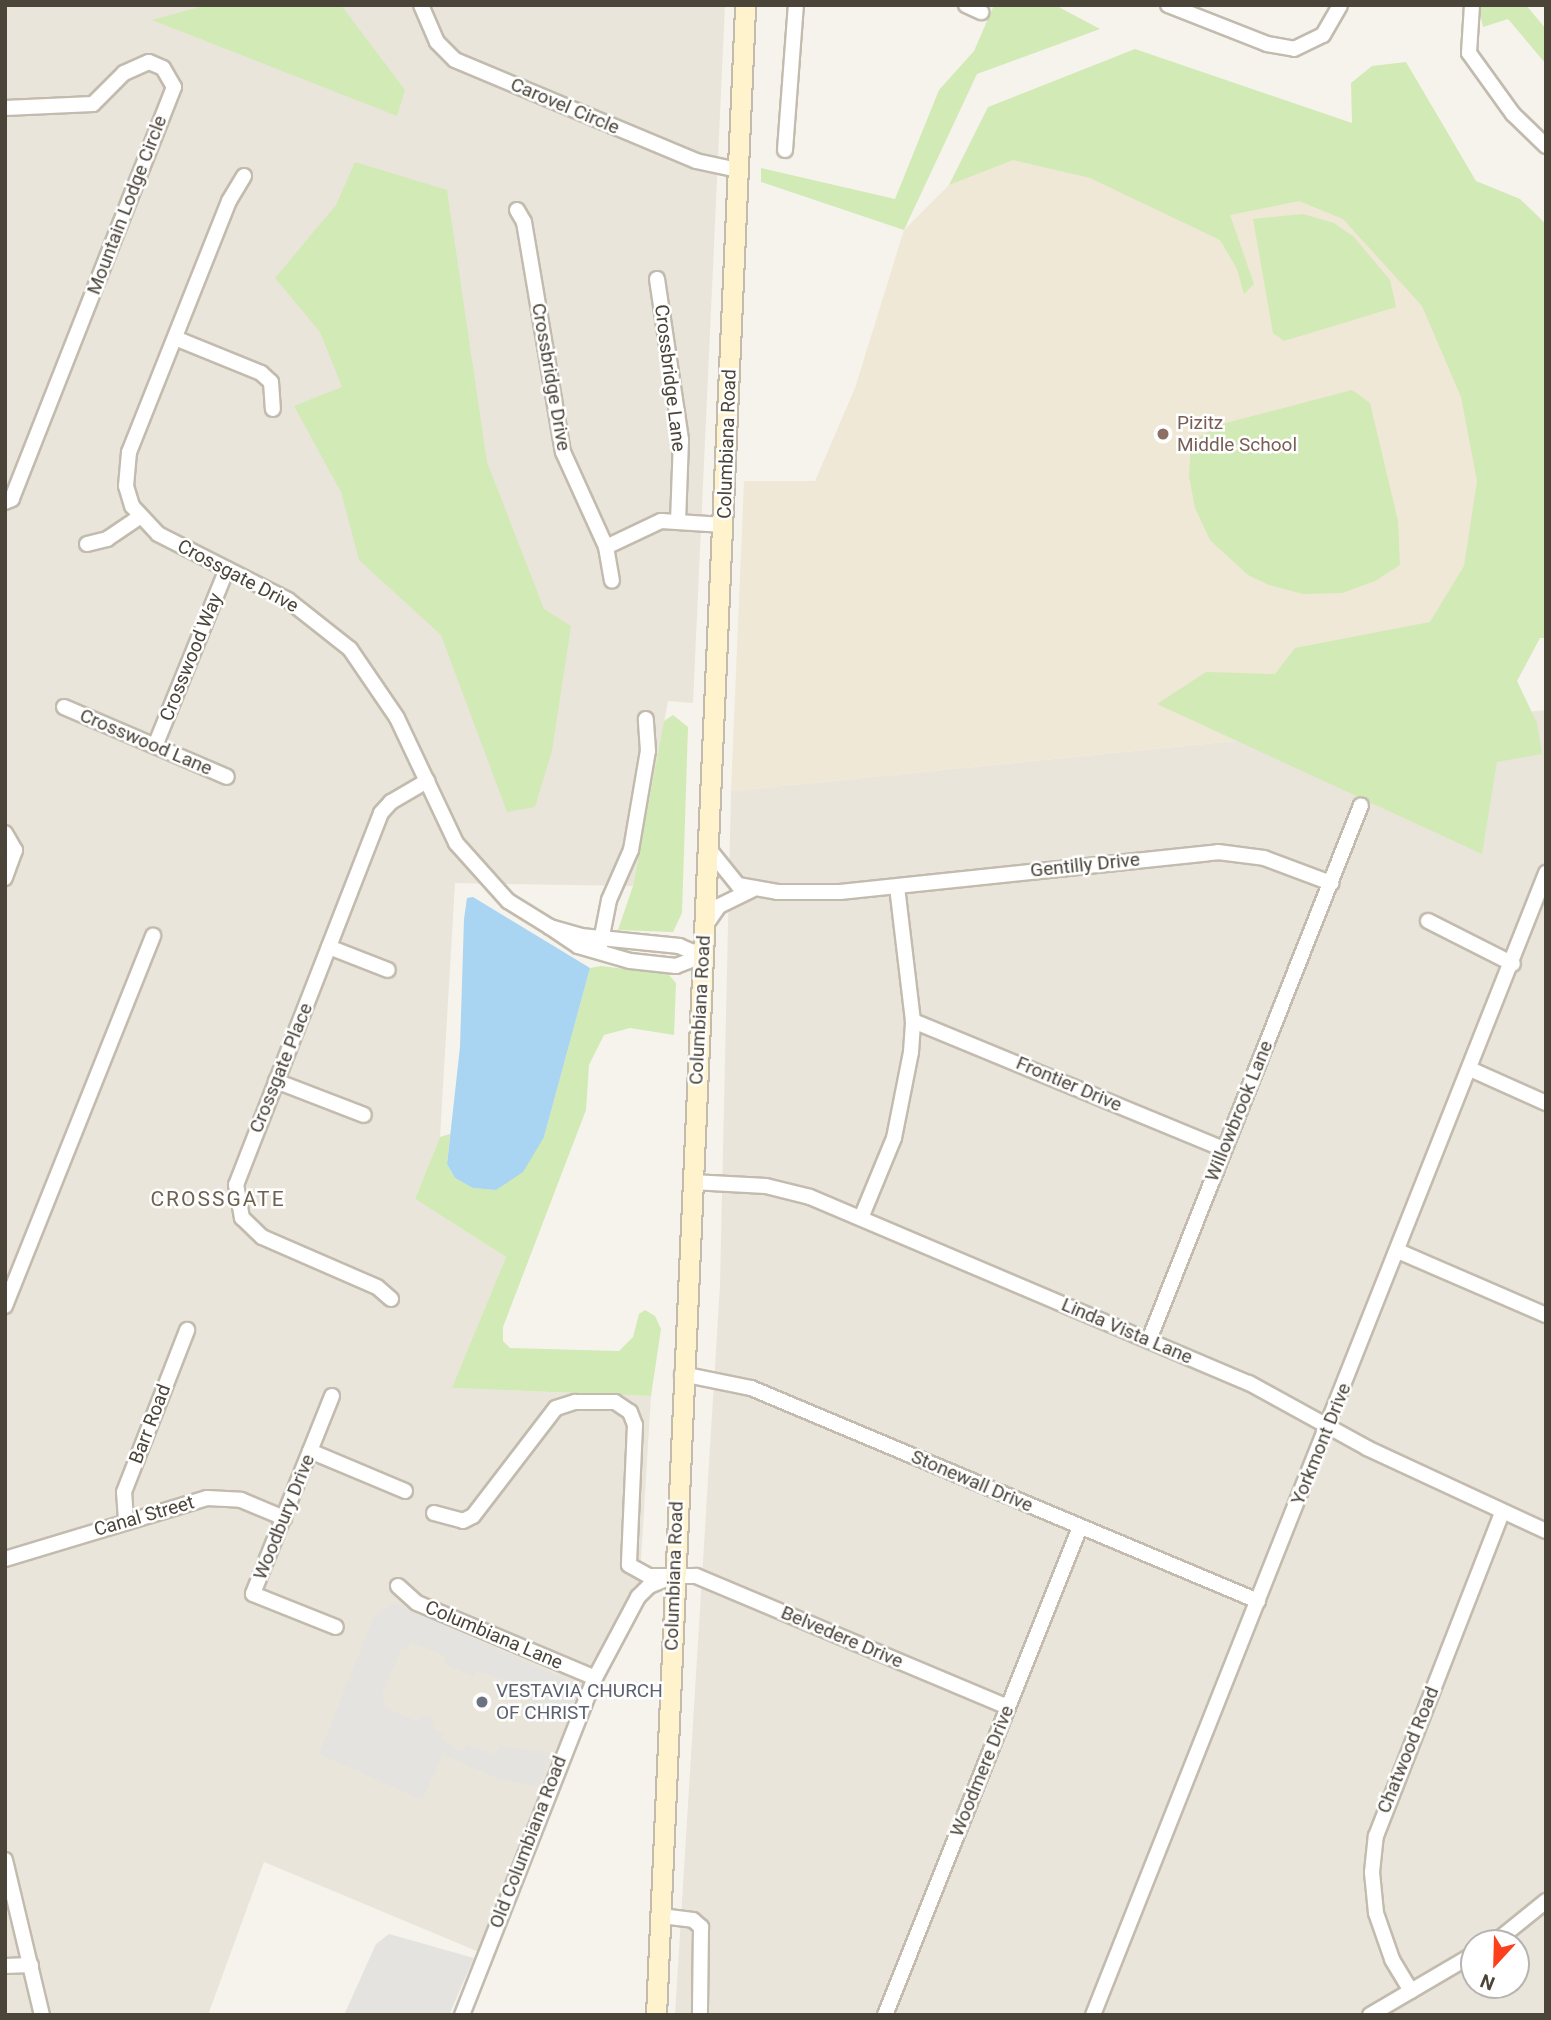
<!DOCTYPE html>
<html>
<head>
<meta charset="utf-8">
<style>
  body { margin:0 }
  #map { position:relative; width:1551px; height:2020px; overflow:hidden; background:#f6f3ec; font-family:Roboto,sans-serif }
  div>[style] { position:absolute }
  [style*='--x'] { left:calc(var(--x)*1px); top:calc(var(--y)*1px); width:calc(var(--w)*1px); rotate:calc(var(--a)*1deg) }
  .residential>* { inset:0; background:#eae5da }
  .education>* { inset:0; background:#efe8d6 }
  .green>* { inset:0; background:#d2eab5 }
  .parking>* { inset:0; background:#e5e3e0 }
  .water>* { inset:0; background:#a9d4f2 }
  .roads { filter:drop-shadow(2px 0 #c2bbae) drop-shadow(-2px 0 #c2bbae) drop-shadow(0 2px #c2bbae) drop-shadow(0 -2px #c2bbae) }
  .street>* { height:14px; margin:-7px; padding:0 7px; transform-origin:7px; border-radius:7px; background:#fff }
  .secondary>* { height:19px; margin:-9.5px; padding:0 9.5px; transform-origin:9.5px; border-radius:9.5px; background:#fff3cd }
  .dots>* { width:19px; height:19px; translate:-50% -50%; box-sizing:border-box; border:4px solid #fff; border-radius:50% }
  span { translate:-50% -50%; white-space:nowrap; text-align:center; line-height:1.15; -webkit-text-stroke:5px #fff; paint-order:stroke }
  .street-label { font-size:19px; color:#4b4439 }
  .education-label { font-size:19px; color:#785e54 }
  .left { translate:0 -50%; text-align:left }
  .worship-label { font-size:19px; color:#5b616d }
  .neighbourhood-label { font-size:21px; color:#6e6250; letter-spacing:2px }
  .frame { position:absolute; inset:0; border:7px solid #4b4439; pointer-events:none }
  .north { position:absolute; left:1460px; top:1929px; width:70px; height:70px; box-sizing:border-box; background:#fff; border:2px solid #b7b4b0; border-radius:50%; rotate:202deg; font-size:19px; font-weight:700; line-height:28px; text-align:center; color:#4b4439 }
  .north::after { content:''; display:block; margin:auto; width:24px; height:32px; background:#fc3f1d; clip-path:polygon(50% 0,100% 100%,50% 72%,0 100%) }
</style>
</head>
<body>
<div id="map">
  <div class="residential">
    <div style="clip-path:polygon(5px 5px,725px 5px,693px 703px,668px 701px,633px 886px,455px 883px,440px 1137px,415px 1199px,506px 1257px,453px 1388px,651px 1396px,638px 1609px,479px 1952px,264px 1862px,208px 2015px,5px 2015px)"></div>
    <div style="clip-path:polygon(evenodd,1546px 710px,1546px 2015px,675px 2015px,720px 1285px,731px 791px,1546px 710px,1474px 1943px,1516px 1943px,1516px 1985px,1474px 1985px,1474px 1943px)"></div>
  </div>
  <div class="education">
    <div style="clip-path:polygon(994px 156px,1283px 172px,1359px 211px,1451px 318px,1505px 480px,1456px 719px,731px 791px,744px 481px,815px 481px,855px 388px,904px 230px,949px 185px)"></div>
  </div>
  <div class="green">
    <div style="clip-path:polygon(207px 5px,341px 5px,405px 90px,397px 116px,152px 20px)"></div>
    <div style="clip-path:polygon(994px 5px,1055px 5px,1100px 29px,977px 74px,904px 230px,761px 182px,761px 168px,895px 199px,939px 90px,974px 51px)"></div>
    <div style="clip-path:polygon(1478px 5px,1526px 5px,1546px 29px,1546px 64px,1508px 19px,1483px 27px)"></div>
    <div style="clip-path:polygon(1135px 49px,1352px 123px,1351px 83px,1372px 66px,1406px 62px,1476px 181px,1520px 199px,1546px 224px,1546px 638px,1540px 638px,1517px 681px,1537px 723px,1542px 754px,1497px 762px,1482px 854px,1157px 704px,1206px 672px,1275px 674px,1295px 648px,1430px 622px,1464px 566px,1477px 481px,1461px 397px,1422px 306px,1343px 219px,1299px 201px,1230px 215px,1254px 284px,1244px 294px,1237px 269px,1220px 240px,1090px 178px,1013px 160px,949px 185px,988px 107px)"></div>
    <div style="clip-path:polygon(355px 162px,447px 190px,487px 462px,544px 609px,571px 626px,552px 751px,535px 807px,507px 812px,441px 635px,359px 560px,341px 492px,294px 406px,342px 387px,320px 332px,275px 278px,336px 205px)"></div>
    <div style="clip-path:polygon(1303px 214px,1334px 223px,1354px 237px,1390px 280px,1396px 307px,1284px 341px,1273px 333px,1253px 219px)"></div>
    <div style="clip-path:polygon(1352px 390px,1370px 403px,1398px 521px,1400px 565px,1375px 581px,1342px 593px,1303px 594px,1269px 585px,1248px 575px,1210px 540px,1195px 508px,1189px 476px,1191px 441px,1226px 423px)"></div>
    <div style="clip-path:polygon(673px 715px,688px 727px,682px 913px,673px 932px,618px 930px,633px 886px,664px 721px)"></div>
    <div style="clip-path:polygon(601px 966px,668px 974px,676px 983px,674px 1035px,630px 1028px,604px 1035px,589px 1065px,586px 1110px,503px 1327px,503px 1341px,510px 1348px,619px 1351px,633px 1337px,639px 1314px,645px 1310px,655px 1316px,661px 1329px,651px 1396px,452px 1388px,506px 1257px,415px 1199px,440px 1137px,450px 1134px,447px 1164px,455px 1178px,473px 1188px,496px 1190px,544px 1137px,590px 968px)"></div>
  </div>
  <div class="parking">
    <div style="clip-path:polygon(394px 1603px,582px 1687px,570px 1718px,522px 1697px,525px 1688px,476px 1670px,473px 1677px,445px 1664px,445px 1656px,411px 1642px,407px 1650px,401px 1650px,383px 1692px,384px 1707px,418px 1722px,422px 1715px,434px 1718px,432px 1728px,443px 1734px,441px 1739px,462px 1751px,467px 1744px,495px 1754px,500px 1746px,554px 1753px,538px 1787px,501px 1780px,443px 1755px,422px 1800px,319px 1754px,373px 1618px)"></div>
    <div style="clip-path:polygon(389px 1934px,474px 1958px,449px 2015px,344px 2015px,376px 1944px)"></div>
  </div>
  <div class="water">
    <div style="clip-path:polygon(473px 897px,590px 968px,544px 1137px,523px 1172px,496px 1190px,473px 1188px,455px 1178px,447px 1164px,460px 1047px,464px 919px,467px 898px)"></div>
  </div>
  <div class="roads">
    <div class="street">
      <div style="--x:421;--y:5;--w:40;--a:66.6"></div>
      <div style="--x:437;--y:42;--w:25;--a:45"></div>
      <div style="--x:455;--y:60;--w:261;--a:22.7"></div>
      <div style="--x:696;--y:161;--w:43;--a:12.1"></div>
      <div style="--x:966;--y:5;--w:17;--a:25"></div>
      <div style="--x:1168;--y:5;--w:106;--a:21.5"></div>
      <div style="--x:1267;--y:44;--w:27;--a:10"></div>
      <div style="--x:1294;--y:49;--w:32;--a:-26"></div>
      <div style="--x:1323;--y:35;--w:34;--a:-60"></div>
      <div style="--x:1472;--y:5;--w:48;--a:93.6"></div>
      <div style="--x:1469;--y:53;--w:75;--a:54.2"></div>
      <div style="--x:1513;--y:114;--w:46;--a:44.1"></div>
      <div style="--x:5;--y:108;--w:88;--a:-2.6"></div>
      <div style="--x:93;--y:104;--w:44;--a:-45"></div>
      <div style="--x:124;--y:73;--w:27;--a:-24"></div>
      <div style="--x:149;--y:62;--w:15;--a:23"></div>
      <div style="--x:163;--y:68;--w:22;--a:60"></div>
      <div style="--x:174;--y:87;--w:443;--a:111.5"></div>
      <div style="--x:12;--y:499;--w:8;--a:157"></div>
      <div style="--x:785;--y:150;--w:145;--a:-85.7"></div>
      <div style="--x:244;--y:176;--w:29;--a:121"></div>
      <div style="--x:229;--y:201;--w:270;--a:111.7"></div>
      <div style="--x:129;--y:452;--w:34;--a:95"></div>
      <div style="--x:126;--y:486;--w:21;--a:73"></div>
      <div style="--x:132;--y:506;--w:38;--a:47"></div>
      <div style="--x:158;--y:534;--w:146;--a:26.9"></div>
      <div style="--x:288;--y:600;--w:79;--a:38.3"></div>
      <div style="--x:350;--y:649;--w:83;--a:55.7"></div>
      <div style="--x:397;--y:718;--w:138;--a:64.7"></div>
      <div style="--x:456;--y:843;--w:78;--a:48.1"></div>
      <div style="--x:508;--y:901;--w:49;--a:31.8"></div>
      <div style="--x:517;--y:210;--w:14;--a:60"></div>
      <div style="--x:524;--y:222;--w:233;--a:80.4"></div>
      <div style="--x:563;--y:452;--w:104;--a:65.6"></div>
      <div style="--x:606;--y:547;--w:34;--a:80"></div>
      <div style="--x:657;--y:279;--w:163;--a:81.5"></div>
      <div style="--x:681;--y:440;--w:80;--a:92.1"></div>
      <div style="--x:175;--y:338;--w:93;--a:22.1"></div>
      <div style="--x:261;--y:373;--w:13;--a:42"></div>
      <div style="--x:271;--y:382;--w:27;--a:86"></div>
      <div style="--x:87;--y:544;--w:21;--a:-14"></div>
      <div style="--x:107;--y:539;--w:37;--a:-34"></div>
      <div style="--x:606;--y:547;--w:61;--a:-25.3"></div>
      <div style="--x:661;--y:521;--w:63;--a:3.6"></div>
      <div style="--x:64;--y:707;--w:177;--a:23.2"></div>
      <div style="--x:155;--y:746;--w:191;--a:-67.9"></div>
      <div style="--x:5;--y:833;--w:20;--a:60"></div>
      <div style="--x:15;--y:850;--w:30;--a:110"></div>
      <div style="--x:708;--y:848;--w:48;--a:51"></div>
      <div style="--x:738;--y:885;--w:40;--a:10"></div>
      <div style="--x:777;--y:892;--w:63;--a:0"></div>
      <div style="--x:840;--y:892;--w:380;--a:-6"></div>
      <div style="--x:1218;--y:852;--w:46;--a:7.4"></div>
      <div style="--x:1264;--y:858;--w:72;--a:20.5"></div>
      <div style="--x:1428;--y:921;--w:95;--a:26.8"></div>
      <div style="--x:705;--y:926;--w:24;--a:-55"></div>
      <div style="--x:719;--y:906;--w:37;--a:-26"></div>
      <div style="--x:550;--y:927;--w:32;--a:16"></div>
      <div style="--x:581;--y:936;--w:99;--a:5.8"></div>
      <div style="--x:679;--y:946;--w:25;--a:23"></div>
      <div style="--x:702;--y:956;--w:28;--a:159"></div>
      <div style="--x:676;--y:966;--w:46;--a:-173.8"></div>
      <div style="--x:630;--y:961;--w:54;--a:-163.9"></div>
      <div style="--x:578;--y:946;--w:34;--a:-146"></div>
      <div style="--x:600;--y:946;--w:47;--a:-78.9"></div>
      <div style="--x:609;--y:900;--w:55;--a:-66.3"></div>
      <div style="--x:631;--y:850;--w:100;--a:-80.3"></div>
      <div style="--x:648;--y:751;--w:32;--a:-94"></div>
      <div style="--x:329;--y:947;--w:63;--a:21.3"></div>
      <div style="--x:913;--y:1021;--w:336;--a:22.4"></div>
      <div style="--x:1470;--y:1069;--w:83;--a:24.1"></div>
      <div style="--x:276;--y:1081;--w:94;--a:21.1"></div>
      <div style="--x:692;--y:1182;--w:74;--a:3.1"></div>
      <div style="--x:766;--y:1186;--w:45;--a:14"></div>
      <div style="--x:810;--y:1197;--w:477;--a:23"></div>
      <div style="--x:1249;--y:1383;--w:135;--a:28.8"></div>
      <div style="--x:1367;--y:1448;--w:197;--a:24.9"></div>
      <div style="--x:861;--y:1218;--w:87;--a:-67.6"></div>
      <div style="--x:894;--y:1138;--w:88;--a:-78.8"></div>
      <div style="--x:911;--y:1052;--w:31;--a:-86"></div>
      <div style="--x:913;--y:1021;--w:135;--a:-96.8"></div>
      <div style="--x:1398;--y:1251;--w:161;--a:23.4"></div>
      <div style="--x:391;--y:1299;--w:18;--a:-139"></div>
      <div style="--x:377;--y:1287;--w:125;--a:-156.5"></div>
      <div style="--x:262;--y:1237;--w:28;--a:-136"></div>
      <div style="--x:242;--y:1218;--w:34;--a:-100"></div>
      <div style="--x:236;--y:1185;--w:399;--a:-68.7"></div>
      <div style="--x:381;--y:813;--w:15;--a:-48"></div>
      <div style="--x:391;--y:802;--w:42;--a:-30.3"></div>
      <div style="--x:5;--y:1306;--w:399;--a:-68.2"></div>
      <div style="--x:1149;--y:1340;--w:575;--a:-68.38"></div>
      <div style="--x:682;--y:1374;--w:70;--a:11.5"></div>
      <div style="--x:751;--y:1388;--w:550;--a:22.79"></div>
      <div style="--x:332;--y:1396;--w:213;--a:111.8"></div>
      <div style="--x:253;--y:1594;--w:89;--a:21.7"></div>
      <div style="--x:310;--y:1451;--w:103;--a:22.8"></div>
      <div style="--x:434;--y:1513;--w:30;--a:15"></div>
      <div style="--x:463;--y:1521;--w:11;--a:-27"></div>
      <div style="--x:473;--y:1516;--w:136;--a:-52.5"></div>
      <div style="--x:556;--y:1408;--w:20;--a:-18"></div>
      <div style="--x:575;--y:1402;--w:40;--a:0"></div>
      <div style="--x:615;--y:1402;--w:18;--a:34"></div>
      <div style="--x:630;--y:1412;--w:14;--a:69"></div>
      <div style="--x:635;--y:1425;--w:140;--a:92.5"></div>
      <div style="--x:629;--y:1565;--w:23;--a:29"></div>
      <div style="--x:649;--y:1576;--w:47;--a:0"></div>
      <div style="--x:696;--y:1576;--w:337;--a:22.8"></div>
      <div style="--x:126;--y:1520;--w:28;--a:-94"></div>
      <div style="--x:124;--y:1492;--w:174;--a:-68.7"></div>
      <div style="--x:5;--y:1559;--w:211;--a:-16.8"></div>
      <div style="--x:207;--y:1498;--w:34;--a:3"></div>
      <div style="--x:241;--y:1500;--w:47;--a:22.7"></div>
      <div style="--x:398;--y:1586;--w:25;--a:42"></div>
      <div style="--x:417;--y:1603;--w:193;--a:22.8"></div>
      <div style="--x:5;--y:1860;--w:159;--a:76.6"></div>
      <div style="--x:661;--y:1916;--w:32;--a:7"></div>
      <div style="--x:693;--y:1920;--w:11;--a:41"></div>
      <div style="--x:701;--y:1927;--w:88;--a:90.7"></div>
      <div style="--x:1494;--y:1943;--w:67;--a:-38.9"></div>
      <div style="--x:5;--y:1966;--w:26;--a:-2"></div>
      <div style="--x:1411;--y:1991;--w:37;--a:-121"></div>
      <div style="--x:1392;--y:1959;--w:49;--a:-109.2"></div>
      <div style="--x:1376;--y:1913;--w:41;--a:-95.6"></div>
      <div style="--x:1372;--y:1872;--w:36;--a:-84"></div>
      <div style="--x:1376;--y:1836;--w:348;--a:-68.7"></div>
      <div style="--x:462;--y:2015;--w:362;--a:-68.5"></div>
      <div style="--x:595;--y:1678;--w:92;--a:-62"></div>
      <div style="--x:638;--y:1597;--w:16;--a:-45"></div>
      <div style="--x:649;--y:1586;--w:18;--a:-22"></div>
      <div style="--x:885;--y:2015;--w:526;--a:-68.22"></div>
      <div style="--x:1093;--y:2015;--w:1229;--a:-68.36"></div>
      <div style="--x:1370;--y:2015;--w:121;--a:-30.4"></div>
    </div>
    <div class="secondary">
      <div style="--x:656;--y:2015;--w:2012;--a:-87.46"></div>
    </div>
  </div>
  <div class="dots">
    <div style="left:1163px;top:434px;background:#8d6e63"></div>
    <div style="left:482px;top:1702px;background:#6b7280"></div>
  </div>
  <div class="street-label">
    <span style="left:565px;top:106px;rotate:23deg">Carovel Circle</span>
    <span style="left:127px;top:205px;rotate:-69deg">Mountain Lodge Circle</span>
    <span style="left:551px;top:377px;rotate:80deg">Crossbridge Drive</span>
    <span style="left:670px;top:378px;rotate:83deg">Crossbridge Lane</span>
    <span style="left:727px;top:444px;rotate:-88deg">Columbiana Road</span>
    <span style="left:238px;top:576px;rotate:28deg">Crossgate Drive</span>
    <span style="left:191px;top:657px;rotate:-68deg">Crosswood Way</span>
    <span style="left:146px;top:742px;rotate:23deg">Crosswood Lane</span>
    <span style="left:1085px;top:865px;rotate:-6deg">Gentilly Drive</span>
    <span style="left:700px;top:1010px;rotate:-87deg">Columbiana Road</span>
    <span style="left:281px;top:1068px;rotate:-68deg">Crossgate Place</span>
    <span style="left:1069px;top:1084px;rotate:23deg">Frontier Drive</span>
    <span style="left:1239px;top:1111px;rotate:-68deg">Willowbrook Lane</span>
    <span style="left:1127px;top:1331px;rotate:23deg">Linda Vista Lane</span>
    <span style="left:150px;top:1424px;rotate:-69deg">Barr Road</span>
    <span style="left:1321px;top:1444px;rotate:-68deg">Yorkmont Drive</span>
    <span style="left:972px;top:1481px;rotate:23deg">Stonewall Drive</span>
    <span style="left:144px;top:1516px;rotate:-16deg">Canal Street</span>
    <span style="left:284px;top:1517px;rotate:-68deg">Woodbury Drive</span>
    <span style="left:674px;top:1576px;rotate:-88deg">Columbiana Road</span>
    <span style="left:494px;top:1635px;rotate:23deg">Columbiana Lane</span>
    <span style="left:842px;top:1637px;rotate:23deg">Belvedere Drive</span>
    <span style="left:1408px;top:1750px;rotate:-68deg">Chatwood Road</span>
    <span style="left:982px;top:1771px;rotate:-68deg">Woodmere Drive</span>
    <span style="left:528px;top:1842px;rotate:-69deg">Old Columbiana Road</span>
  </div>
  <div class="education-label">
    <span class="left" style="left:1177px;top:434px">Pizitz<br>Middle School</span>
  </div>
  <div class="worship-label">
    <span class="left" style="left:496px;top:1702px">VESTAVIA CHURCH<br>OF CHRIST</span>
  </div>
  <div class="neighbourhood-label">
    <span style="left:218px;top:1199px">CROSSGATE</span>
  </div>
  <div class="frame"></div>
  <div class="north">N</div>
</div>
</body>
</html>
